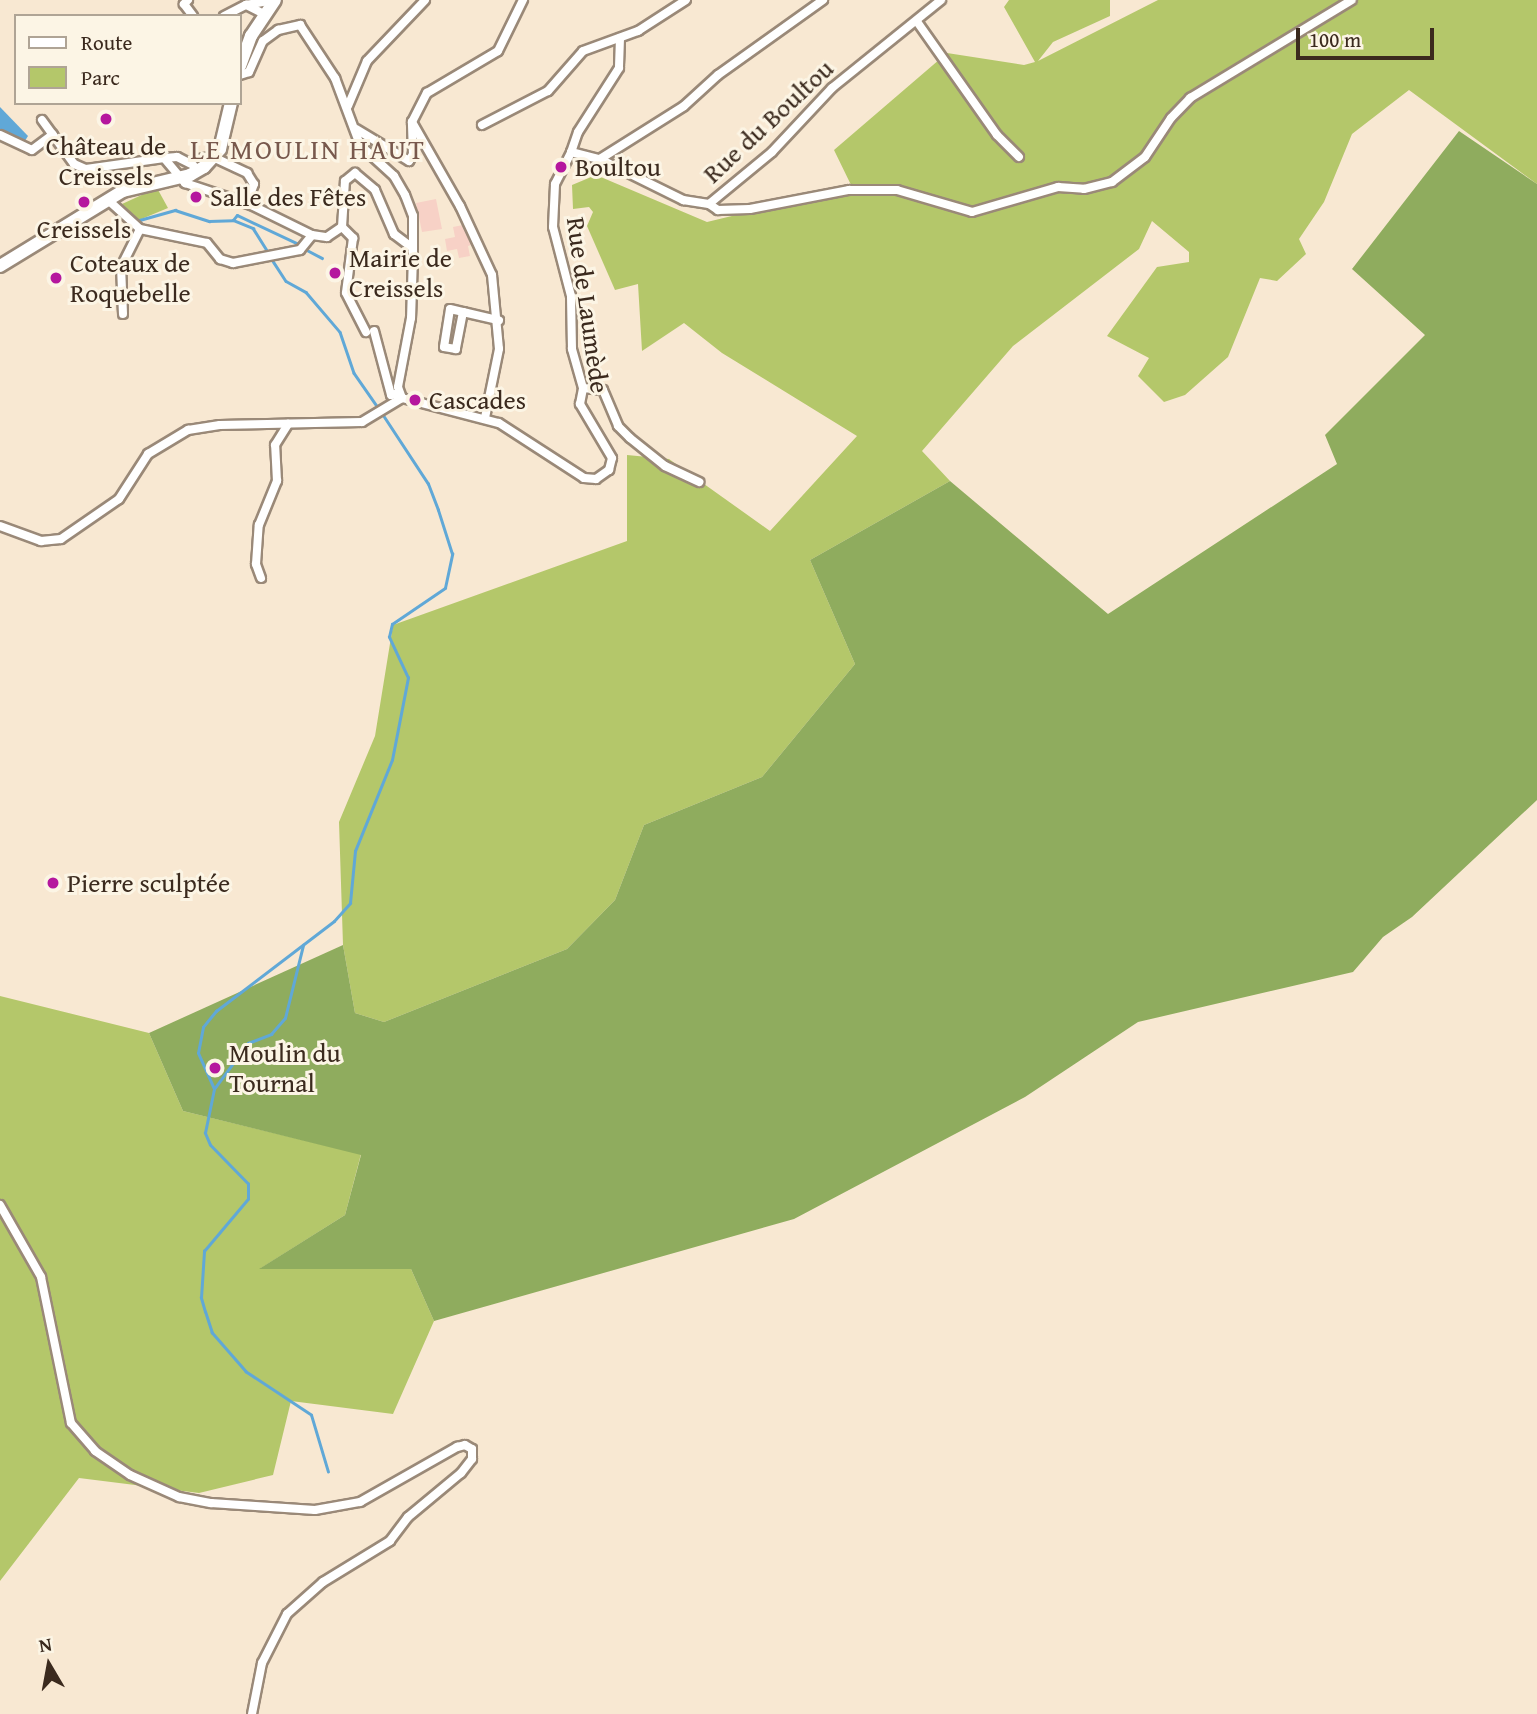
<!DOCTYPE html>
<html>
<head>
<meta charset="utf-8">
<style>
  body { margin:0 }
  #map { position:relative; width:1537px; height:1714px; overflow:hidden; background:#f8e8d2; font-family:"Gentium Book Plus",serif }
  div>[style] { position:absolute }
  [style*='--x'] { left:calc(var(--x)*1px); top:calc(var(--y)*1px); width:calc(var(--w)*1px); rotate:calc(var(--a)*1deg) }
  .built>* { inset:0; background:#f7d1c6 }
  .green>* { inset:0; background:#b4c76a }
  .forest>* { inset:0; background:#8fac5e }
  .water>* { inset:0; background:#60a8d7 }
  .stream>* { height:2.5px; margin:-1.25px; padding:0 1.25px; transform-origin:1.25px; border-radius:1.25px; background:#60a8d7 }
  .roads { filter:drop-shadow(2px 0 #9a8978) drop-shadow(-2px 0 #9a8978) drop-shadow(0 2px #9a8978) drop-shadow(0 -2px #9a8978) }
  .minor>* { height:8px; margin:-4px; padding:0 4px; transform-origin:4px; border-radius:4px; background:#fff }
  .primary>* { height:12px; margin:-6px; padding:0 6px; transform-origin:6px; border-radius:6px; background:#fff }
  .dots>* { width:19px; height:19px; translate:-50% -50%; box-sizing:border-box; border:4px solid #fcf5e5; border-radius:50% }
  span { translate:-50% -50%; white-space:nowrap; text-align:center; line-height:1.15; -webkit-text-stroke:6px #fcf5e5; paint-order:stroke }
  .street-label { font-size:26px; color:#3b2a1e }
  .poi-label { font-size:26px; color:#3b2a1e }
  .left { translate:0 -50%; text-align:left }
  .neighbourhood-label { font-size:28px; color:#78594d; letter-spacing:2px }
  .legend { position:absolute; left:14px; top:14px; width:228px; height:91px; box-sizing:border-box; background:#fcf5e5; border:2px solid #afa495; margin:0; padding:9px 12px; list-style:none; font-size:21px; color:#3b2a1e }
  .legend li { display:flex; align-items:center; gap:14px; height:35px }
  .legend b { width:35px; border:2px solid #afa495 }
  .north { position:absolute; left:14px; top:1630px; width:70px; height:70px; -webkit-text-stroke:5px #fcf5e5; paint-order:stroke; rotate:350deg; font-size:19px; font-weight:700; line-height:28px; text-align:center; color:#3b2a1e }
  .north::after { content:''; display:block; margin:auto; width:24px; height:32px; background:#3b2a1e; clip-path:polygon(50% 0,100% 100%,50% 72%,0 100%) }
  .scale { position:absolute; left:1296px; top:28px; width:138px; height:32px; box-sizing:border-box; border:4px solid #3b2a1e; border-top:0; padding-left:9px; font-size:21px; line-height:24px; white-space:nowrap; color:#3b2a1e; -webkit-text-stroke:5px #fcf5e5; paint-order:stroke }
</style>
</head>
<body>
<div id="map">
  <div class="built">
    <div style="clip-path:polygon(436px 199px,442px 229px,422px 232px,416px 203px)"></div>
    <div style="clip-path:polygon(463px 225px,471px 245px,468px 246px,470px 256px,459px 258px,457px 249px,447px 251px,445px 239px,455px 237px,453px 227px)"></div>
  </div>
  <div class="green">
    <div style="clip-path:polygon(1009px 0,1110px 0,1110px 16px,1053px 42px,1038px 61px,1158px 0,1537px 0,1537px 184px,1409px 90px,1352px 134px,1324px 202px,1299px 239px,1306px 254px,1277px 281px,1260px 278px,1228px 357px,1185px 395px,1164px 402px,1138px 376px,1149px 358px,1107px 336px,1157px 267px,1189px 262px,1189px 252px,1152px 221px,1139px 249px,1013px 346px,922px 451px,950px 481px,810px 560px,855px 664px,762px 777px,644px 825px,615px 900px,567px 949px,384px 1022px,355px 1013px,343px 945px,339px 822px,375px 736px,393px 625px,627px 541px,627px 455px,669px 459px,770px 531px,857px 436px,722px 353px,684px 323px,642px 351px,638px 284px,615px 290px,587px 226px,593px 212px,589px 207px,573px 209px,572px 185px,596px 175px,707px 222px,852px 187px,834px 150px,947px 53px,1024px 65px,1035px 62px,1004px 7px)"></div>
    <div style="clip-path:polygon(157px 188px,168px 208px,139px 220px,122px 204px)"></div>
    <div style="clip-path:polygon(0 996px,149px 1033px,183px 1111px,361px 1154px,345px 1215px,261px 1268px,411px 1269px,434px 1321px,393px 1414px,291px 1401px,273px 1475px,199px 1493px,79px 1478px,0 1581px)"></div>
  </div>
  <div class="forest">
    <div style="clip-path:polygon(1459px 131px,1537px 184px,1537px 800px,1412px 917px,1383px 937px,1353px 972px,1138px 1022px,1025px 1097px,794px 1219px,434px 1321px,411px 1269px,259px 1269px,345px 1215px,361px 1155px,183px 1111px,149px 1033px,343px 945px,355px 1013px,384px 1022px,567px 949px,615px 900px,644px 825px,762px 777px,855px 664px,810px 560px,950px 481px,1108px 614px,1337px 464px,1325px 435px,1425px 335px,1352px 269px)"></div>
  </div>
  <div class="water">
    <div style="clip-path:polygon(0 107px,28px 136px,23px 144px,0 133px)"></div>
  </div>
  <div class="stream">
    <div style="--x:233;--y:220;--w:6;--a:-51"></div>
    <div style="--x:237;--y:215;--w:68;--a:25.1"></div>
    <div style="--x:136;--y:221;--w:41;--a:-15.8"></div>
    <div style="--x:175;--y:210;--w:36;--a:18"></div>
    <div style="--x:209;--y:221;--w:24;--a:-2"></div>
    <div style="--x:233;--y:220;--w:22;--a:22"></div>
    <div style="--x:253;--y:228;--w:28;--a:58"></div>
    <div style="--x:307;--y:250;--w:17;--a:28"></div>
    <div style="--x:271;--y:258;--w:27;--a:57"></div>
    <div style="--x:286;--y:281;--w:23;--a:29"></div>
    <div style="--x:306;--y:292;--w:52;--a:49.6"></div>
    <div style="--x:340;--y:332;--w:43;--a:71.1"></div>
    <div style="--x:354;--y:373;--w:44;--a:55.2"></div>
    <div style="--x:214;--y:1089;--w:57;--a:-53.5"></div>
    <div style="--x:248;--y:1043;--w:25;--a:-21"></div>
    <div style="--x:271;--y:1034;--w:21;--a:-49"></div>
    <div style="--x:285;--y:1018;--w:75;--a:-76.1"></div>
    <div style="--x:328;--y:1472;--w:59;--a:-106.6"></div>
    <div style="--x:311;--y:1415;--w:78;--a:-146.5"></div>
    <div style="--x:246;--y:1372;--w:52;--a:-131.1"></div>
    <div style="--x:212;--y:1333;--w:22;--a:-108"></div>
    <div style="--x:205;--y:1312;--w:15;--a:-106"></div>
    <div style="--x:201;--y:1298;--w:47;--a:-86.3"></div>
    <div style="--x:204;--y:1251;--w:68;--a:-49.8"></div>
    <div style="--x:248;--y:1199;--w:15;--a:-90"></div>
    <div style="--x:248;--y:1184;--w:54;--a:-134.3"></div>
    <div style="--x:210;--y:1145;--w:13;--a:-113"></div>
    <div style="--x:205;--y:1133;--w:45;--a:-78.4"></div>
    <div style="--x:214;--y:1089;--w:39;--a:-114"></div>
    <div style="--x:198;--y:1053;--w:26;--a:-79"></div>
    <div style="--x:203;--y:1027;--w:21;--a:-51"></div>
    <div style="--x:216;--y:1011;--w:148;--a:-37.3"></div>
    <div style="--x:334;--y:921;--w:24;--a:-48"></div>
    <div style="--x:350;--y:903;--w:52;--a:-84.5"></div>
    <div style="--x:355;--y:851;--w:98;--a:-67.9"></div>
    <div style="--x:392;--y:760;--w:84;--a:-79"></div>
    <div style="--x:408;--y:678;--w:45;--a:-114.9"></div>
    <div style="--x:389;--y:637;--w:13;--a:-77"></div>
    <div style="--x:392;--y:624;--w:64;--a:-34.2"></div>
    <div style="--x:445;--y:588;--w:35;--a:-78"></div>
    <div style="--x:452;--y:554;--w:46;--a:-107.7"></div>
    <div style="--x:438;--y:510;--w:28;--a:-111"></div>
    <div style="--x:428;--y:484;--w:84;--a:-123.3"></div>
  </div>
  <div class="roads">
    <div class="minor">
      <div style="--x:188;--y:0;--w:6;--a:135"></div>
      <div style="--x:184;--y:4;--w:15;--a:53"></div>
      <div style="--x:264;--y:14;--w:20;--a:-153"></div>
      <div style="--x:246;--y:5;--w:28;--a:-10"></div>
      <div style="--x:224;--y:16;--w:25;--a:-27"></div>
      <div style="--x:918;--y:23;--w:137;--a:54.8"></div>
      <div style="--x:997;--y:135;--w:31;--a:45"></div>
      <div style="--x:620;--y:38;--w:30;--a:92"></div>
      <div style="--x:619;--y:68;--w:76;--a:122.6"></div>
      <div style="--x:578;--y:132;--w:21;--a:109"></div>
      <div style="--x:571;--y:152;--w:30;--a:14"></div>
      <div style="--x:600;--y:159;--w:93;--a:26.3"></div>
      <div style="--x:683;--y:200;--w:26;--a:9"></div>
      <div style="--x:709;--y:204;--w:82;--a:-39.5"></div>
      <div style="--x:772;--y:152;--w:88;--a:-46.8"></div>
      <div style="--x:832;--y:88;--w:140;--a:-38.9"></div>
      <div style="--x:240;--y:75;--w:9;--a:-18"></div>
      <div style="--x:249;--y:72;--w:34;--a:-66"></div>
      <div style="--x:263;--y:41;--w:19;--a:-36"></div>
      <div style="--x:278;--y:30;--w:23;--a:-13"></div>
      <div style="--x:300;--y:25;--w:64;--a:56.6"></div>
      <div style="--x:335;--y:78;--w:72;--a:69.5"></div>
      <div style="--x:360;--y:145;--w:46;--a:42.4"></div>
      <div style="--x:394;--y:176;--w:22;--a:60"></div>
      <div style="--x:405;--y:195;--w:22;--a:69"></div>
      <div style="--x:413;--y:216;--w:40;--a:90"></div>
      <div style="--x:413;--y:256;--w:62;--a:91.8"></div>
      <div style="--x:411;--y:318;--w:70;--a:100.7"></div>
      <div style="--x:398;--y:387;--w:12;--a:70"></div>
      <div style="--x:402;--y:398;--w:100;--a:14.5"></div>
      <div style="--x:499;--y:423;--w:101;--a:32.9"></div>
      <div style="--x:584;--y:478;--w:12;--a:5"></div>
      <div style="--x:596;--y:479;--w:16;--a:-35"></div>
      <div style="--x:609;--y:470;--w:12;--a:-76"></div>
      <div style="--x:612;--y:458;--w:63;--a:-120.7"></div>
      <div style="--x:580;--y:404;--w:16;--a:-79"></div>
      <div style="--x:583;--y:388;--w:41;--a:-105.8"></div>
      <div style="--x:572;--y:349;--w:53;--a:-91.1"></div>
      <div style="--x:571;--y:296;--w:71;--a:-104.6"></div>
      <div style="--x:553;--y:227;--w:43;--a:-87.3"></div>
      <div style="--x:555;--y:184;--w:36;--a:-63"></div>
      <div style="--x:348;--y:106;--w:49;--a:-67.1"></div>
      <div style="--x:367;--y:61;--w:84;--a:-46.4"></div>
      <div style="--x:42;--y:120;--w:54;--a:54"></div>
      <div style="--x:74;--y:164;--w:13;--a:23"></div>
      <div style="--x:86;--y:169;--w:79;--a:-8"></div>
      <div style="--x:412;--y:122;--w:97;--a:60.3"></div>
      <div style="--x:460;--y:206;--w:76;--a:65.1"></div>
      <div style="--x:492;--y:275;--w:74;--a:84.6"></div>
      <div style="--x:499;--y:349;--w:70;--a:101.5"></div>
      <div style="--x:482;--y:125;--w:74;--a:-27.3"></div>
      <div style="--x:548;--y:91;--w:53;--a:-48.8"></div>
      <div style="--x:583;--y:51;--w:59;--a:-20"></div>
      <div style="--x:638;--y:31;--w:57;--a:-32.9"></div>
      <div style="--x:356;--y:129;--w:62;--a:31.1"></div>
      <div style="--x:409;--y:161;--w:8;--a:-60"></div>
      <div style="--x:413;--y:154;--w:32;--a:-92"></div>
      <div style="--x:412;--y:122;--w:33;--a:-63"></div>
      <div style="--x:427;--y:93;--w:82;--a:-30.6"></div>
      <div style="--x:498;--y:51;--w:57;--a:-63.9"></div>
      <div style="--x:0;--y:135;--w:35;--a:25"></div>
      <div style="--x:32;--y:150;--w:26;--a:-37"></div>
      <div style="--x:203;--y:158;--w:10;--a:-6"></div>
      <div style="--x:213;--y:157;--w:38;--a:25"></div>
      <div style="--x:247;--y:173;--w:13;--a:58"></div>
      <div style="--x:254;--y:184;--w:20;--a:110"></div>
      <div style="--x:600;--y:159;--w:99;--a:-32.2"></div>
      <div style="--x:684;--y:106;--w:46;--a:-42.4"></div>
      <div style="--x:718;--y:75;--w:129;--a:-35.5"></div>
      <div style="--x:193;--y:165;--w:18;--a:-153"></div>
      <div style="--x:177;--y:157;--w:13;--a:176"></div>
      <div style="--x:164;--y:158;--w:33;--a:50"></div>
      <div style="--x:185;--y:183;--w:70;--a:18.4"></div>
      <div style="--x:251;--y:205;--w:68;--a:26.2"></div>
      <div style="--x:312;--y:235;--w:15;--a:8"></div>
      <div style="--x:327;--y:237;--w:18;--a:-34"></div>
      <div style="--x:108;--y:200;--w:43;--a:42.2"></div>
      <div style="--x:140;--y:229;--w:68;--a:11.8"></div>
      <div style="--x:207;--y:243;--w:21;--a:51"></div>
      <div style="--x:220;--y:259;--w:14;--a:17"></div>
      <div style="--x:233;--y:263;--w:68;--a:-11"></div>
      <div style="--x:300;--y:250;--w:19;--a:-51"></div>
      <div style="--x:709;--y:204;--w:11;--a:34"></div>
      <div style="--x:718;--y:210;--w:32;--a:-2"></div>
      <div style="--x:750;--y:209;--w:101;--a:-10.9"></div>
      <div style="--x:849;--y:190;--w:48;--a:0"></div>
      <div style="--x:897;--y:190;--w:78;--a:16.3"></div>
      <div style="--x:972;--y:212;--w:90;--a:-16.2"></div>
      <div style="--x:1058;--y:187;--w:26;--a:4"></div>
      <div style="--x:1084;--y:189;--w:29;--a:-14"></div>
      <div style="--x:1112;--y:182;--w:41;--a:-37.1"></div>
      <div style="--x:1145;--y:157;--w:47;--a:-56.3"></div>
      <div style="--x:1171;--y:118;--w:28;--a:-46"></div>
      <div style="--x:1190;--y:98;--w:189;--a:-31.2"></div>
      <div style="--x:342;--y:227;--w:46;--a:-86.3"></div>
      <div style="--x:345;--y:181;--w:13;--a:-39"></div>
      <div style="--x:355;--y:173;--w:26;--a:40"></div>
      <div style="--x:375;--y:190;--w:48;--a:66.6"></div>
      <div style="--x:394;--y:234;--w:20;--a:37"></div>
      <div style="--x:342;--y:227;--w:16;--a:45"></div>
      <div style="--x:353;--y:238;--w:55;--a:97.3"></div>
      <div style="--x:346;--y:293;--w:44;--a:62.9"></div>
      <div style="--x:463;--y:312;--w:38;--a:101"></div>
      <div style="--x:456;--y:349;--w:12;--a:-171"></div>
      <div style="--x:444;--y:347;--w:38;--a:-81"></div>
      <div style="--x:450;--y:309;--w:13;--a:13"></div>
      <div style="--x:463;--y:312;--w:37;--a:13"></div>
      <div style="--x:123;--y:314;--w:47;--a:-92.4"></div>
      <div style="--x:121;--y:267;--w:42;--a:-63.4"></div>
      <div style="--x:374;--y:331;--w:66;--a:75.1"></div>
      <div style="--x:391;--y:395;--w:8;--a:-14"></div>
      <div style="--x:583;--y:388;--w:20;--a:6"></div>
      <div style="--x:603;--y:390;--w:39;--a:67"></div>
      <div style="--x:618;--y:426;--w:17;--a:45"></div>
      <div style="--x:630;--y:438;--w:45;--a:38.7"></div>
      <div style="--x:665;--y:466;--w:38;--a:25"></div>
      <div style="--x:0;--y:526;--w:44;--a:20.1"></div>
      <div style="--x:41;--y:541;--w:20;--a:-6"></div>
      <div style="--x:61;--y:539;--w:70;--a:-34.6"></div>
      <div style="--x:119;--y:499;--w:54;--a:-57.2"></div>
      <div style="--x:148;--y:454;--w:47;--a:-31"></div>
      <div style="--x:188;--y:430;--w:32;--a:-9"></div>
      <div style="--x:220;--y:425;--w:142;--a:-1.2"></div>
      <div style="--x:362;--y:422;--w:47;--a:-31"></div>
      <div style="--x:261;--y:578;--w:15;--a:-110"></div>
      <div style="--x:256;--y:564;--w:39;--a:-86"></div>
      <div style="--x:259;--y:525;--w:48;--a:-67.8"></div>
      <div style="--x:277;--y:481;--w:36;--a:-93"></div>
      <div style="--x:275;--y:445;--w:25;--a:-58"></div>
      <div style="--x:0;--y:1205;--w:83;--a:60.3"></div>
      <div style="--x:41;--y:1277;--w:149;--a:78.4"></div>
      <div style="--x:71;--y:1423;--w:37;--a:49"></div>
      <div style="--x:95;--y:1451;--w:42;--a:34.4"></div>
      <div style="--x:130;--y:1475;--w:54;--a:24.2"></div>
      <div style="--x:179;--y:1497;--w:33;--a:11"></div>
      <div style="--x:211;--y:1503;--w:104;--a:3.9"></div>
      <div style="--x:315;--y:1510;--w:46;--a:-10.1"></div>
      <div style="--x:360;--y:1502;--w:112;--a:-29.6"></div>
      <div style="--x:457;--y:1447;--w:8;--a:-14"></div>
      <div style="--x:465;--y:1445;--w:8;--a:30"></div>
      <div style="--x:472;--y:1449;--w:10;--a:90"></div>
      <div style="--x:472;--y:1459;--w:18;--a:128"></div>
      <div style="--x:461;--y:1473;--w:69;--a:140.3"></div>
      <div style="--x:408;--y:1517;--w:30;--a:127"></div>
      <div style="--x:390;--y:1541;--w:79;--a:148.5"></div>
      <div style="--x:323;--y:1582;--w:48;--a:138.4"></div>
      <div style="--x:287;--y:1614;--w:55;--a:117"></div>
      <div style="--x:262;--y:1663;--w:52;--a:101.1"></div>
    </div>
    <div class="primary">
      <div style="--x:240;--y:66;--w:32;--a:-70"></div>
      <div style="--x:251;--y:36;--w:43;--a:-56.3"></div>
      <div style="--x:0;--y:266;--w:144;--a:-31.4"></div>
      <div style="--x:123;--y:191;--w:69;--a:-13.4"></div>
      <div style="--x:190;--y:175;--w:16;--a:-30"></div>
      <div style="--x:204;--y:167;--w:24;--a:-48"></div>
      <div style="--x:220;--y:149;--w:47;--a:-76.6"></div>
    </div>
  </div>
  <div class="dots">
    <div style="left:106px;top:119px;background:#b5179e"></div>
    <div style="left:561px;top:167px;background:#b5179e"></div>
    <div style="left:196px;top:197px;background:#b5179e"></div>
    <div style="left:84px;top:202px;background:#b5179e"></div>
    <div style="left:335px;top:273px;background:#b5179e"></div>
    <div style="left:56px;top:278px;background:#b5179e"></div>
    <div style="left:415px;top:400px;background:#b5179e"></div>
    <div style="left:53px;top:883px;background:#b5179e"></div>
    <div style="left:215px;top:1068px;background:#b5179e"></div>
  </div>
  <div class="street-label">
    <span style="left:768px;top:121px;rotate:-43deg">Rue du Boultou</span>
    <span style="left:588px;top:305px;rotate:82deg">Rue de Laumède</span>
  </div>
  <div class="poi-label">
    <span style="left:106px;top:161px">Château de<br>Creissels</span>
    <span class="left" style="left:575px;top:167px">Boultou</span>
    <span class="left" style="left:210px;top:197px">Salle des Fêtes</span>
    <span style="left:84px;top:229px">Creissels</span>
    <span class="left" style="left:349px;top:273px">Mairie de<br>Creissels</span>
    <span class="left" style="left:70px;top:278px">Coteaux de<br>Roquebelle</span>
    <span class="left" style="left:429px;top:400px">Cascades</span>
    <span class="left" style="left:67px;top:883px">Pierre sculptée</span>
    <span class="left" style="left:229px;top:1068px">Moulin du<br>Tournal</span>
  </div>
  <div class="neighbourhood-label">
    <span style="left:308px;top:149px">LE MOULIN HAUT</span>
  </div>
  <ul class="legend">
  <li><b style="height:9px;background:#fff"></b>Route</li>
  <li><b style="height:19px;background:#b4c76a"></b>Parc</li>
  </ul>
  <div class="north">N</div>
  <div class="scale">100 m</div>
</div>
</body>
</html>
